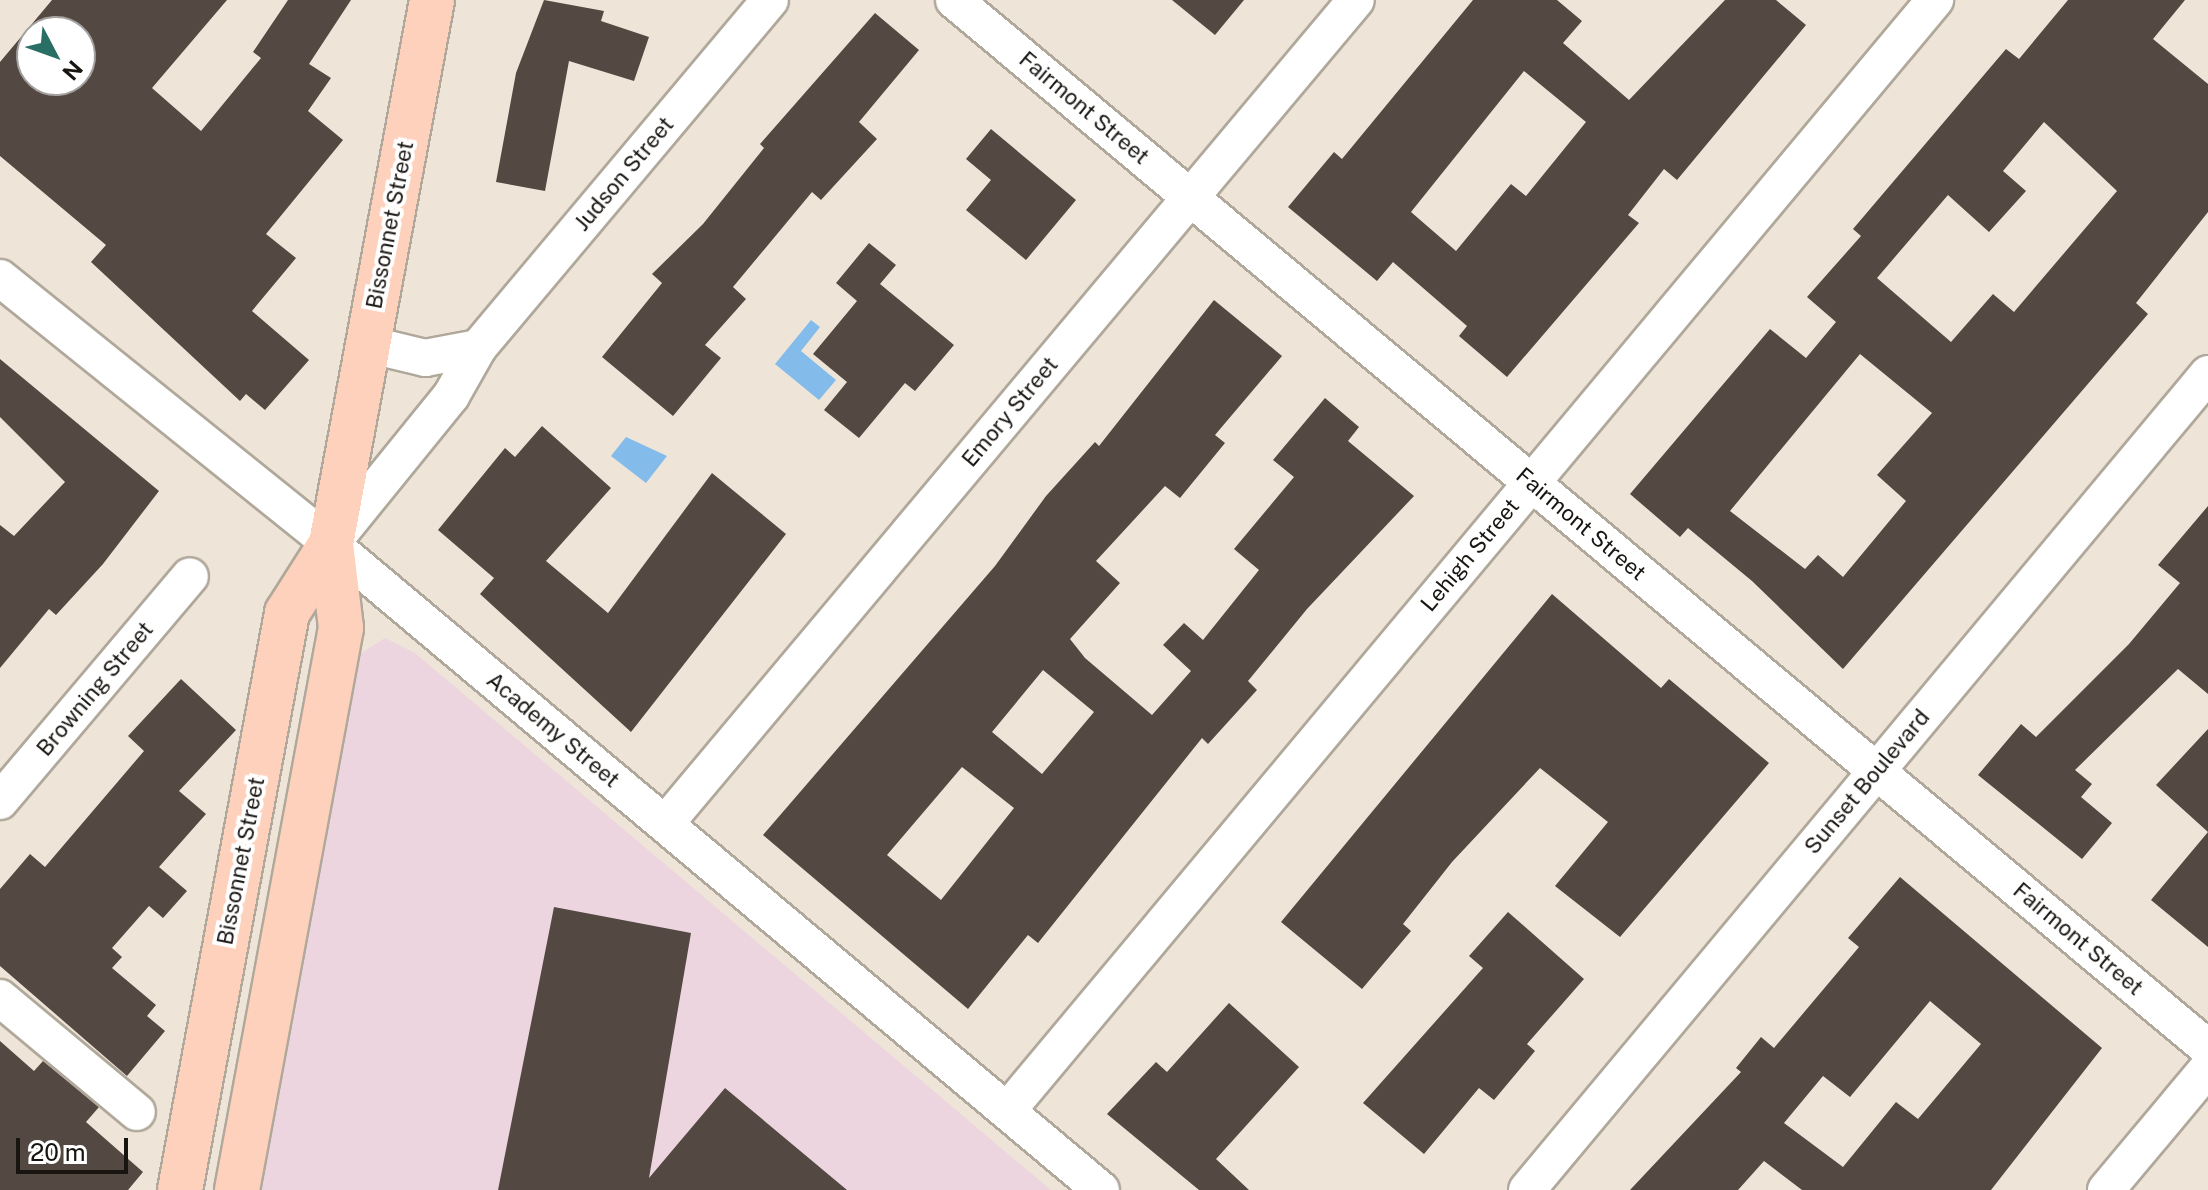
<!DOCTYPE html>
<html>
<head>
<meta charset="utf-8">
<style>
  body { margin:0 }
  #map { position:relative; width:2208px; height:1190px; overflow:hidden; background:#eee5d8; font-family:"Public Sans",sans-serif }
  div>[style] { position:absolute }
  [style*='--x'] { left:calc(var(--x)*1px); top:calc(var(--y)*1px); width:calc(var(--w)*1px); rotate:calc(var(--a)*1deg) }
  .commercial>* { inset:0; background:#edd5df }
  .water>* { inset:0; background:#83bbea }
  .building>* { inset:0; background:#544842 }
  .roads { filter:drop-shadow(2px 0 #b0a89b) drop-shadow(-2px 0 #b0a89b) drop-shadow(0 2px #b0a89b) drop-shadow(0 -2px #b0a89b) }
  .minor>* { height:36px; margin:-18px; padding:0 18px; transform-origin:18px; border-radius:18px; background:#fff }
  .major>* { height:44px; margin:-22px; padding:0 22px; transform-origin:22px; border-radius:22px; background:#fdd1bb }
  span { translate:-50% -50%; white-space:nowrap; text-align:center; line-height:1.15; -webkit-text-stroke:8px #fff; paint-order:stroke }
  .street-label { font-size:22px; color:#181511 }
  .north { position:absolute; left:16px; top:16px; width:80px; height:80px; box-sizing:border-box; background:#fff; border:2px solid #a3a1a0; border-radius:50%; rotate:131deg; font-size:22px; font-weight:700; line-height:32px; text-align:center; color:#181511 }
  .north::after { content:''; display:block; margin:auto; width:28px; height:36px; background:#296f65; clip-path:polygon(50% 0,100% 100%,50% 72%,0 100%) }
  .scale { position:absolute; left:16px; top:1138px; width:112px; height:36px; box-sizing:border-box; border:4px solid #181511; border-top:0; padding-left:10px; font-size:24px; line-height:28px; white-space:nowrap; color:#181511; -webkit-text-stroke:6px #fff; paint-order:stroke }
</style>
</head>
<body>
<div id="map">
  <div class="commercial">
    <div style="clip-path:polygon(385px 638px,415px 653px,1051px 1190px,259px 1190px,360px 654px)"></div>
  </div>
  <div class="water">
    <div style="clip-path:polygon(811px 320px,820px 327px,801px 351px,836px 380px,819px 400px,775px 364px)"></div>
    <div style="clip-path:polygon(626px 437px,667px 456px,646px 483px,611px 456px)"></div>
  </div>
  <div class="building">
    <div style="clip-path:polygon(evenodd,52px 0,227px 0,152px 88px,201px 131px,261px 58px,253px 52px,288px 0,351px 0,309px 64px,331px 78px,308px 111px,343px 140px,266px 234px,296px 258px,252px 311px,309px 360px,265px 410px,246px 394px,240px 401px,91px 262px,106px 245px,0 156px,0 62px,52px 0,32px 32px,80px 32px,80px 80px,32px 80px,32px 32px)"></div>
    <div style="clip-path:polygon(544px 0,604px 11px,601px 21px,649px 37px,634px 81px,569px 61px,545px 191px,496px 182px,516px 73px)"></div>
    <div style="clip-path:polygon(1172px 0,1244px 0,1215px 35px)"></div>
    <div style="clip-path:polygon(evenodd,1473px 0,1557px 0,1582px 21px,1563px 43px,1629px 100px,1725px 0,1776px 0,1806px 25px,1677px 180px,1664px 169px,1628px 215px,1639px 223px,1507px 377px,1459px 336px,1467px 326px,1393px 262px,1377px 281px,1288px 207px,1334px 152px,1342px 159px,1473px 0,1524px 71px,1586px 122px,1526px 196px,1511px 184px,1456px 251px,1411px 212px,1524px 71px)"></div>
    <div style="clip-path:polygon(evenodd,2068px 0,2185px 0,2153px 39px,2208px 84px,2208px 212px,2136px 303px,2148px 314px,1843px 669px,1752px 581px,1688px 528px,1680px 537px,1630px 494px,1770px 329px,1806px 358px,1836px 322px,1807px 297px,1861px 236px,1853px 229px,2006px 49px,2019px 59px,2068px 0,2044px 122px,2117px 191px,2014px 312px,1993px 294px,1951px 342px,1877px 278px,1948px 195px,1989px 232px,2026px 191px,2003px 171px,2044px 122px,2068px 0,1860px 354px,1932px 413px,1877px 475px,1906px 501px,1843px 577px,1818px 555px,1805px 569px,1730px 511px,1860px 354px)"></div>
    <div style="clip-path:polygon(875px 13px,919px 50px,859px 122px,877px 139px,821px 200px,812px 192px,733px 287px,746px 299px,705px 345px,721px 358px,673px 416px,602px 357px,662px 283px,652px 274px,703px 224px,764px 148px,760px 144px)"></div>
    <div style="clip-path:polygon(991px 129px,1076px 200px,1026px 260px,966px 210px,991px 180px,966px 159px)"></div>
    <div style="clip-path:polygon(869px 243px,896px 265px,880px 284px,954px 345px,915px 391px,905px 383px,859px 438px,824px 410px,847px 382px,813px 354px,857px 301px,836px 283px)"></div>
    <div style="clip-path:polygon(evenodd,1214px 300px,1282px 356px,1215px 435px,1225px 443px,1180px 498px,1165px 486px,1096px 561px,1120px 583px,1070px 639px,1085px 658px,1152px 715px,1191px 671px,1163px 645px,1184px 623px,1203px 640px,1259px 570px,1234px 549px,1294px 477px,1273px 460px,1325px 398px,1359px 427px,1348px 441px,1414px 496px,1307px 609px,1248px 681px,1257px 690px,1208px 744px,1202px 738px,1038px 943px,1028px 935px,968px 1009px,763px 835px,995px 566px,1046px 496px,1095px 442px,1099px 446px,1214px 300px,1043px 670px,1094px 712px,1042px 774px,992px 732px,1043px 670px,1214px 300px,962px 767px,1014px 808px,941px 900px,887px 855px,962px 767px)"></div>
    <div style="clip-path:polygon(0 359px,159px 491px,103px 564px,56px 615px,49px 609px,0 668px,0 525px,14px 536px,65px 482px,0 417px)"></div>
    <div style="clip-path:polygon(542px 426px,611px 488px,546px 561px,608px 613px,712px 473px,786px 534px,631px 732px,480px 594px,494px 578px,438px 530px,505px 448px,515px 457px)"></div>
    <div style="clip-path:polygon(2208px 506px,2208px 694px,2178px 669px,2075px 770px,2092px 784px,2081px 797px,2112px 823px,2082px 859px,1978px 775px,2021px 724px,2036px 737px,2129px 644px,2180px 583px,2158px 565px)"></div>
    <div style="clip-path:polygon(1552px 594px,1661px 688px,1669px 679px,1769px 763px,1620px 937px,1555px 886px,1608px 822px,1540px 768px,1452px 862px,1403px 924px,1411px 931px,1362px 989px,1281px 922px)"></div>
    <div style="clip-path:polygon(181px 679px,236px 730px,179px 791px,206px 814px,159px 867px,187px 891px,163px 918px,149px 906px,112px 948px,122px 957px,112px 968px,156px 1005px,147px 1016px,165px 1031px,127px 1076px,0 966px,0 889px,30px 854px,45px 867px,144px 751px,128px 736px)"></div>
    <div style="clip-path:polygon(2208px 729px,2208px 947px,2151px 900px,2208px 832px,2156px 785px)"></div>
    <div style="clip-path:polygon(evenodd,1900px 877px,2102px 1048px,1991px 1190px,1802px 1190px,1764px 1161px,1738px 1190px,1630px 1190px,1741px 1072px,1736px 1068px,1761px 1037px,1774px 1048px,1859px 947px,1848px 938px,1900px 877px,1930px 1001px,1981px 1044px,1918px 1119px,1896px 1102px,1843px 1167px,1784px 1123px,1823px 1076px,1850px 1097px,1930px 1001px)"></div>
    <div style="clip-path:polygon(554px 907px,691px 933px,649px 1178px,725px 1088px,847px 1190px,498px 1190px)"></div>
    <div style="clip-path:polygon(1508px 912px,1584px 979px,1527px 1044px,1535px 1051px,1494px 1100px,1479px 1088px,1424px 1154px,1363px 1103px,1483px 968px,1469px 956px)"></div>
    <div style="clip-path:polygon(1229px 1003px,1299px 1067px,1216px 1159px,1249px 1190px,1199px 1190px,1107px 1114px,1156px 1062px,1167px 1072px)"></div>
    <div style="clip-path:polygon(0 1041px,34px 1071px,43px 1061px,99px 1107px,86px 1122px,143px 1172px,128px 1190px,0 1190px)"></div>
  </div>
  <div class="roads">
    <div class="minor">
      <div style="--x:954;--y:0;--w:1634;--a:39.89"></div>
      <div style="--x:0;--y:278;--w:425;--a:38.8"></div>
      <div style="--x:331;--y:544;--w:1005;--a:40"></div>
      <div style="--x:367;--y:344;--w:60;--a:13.6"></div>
      <div style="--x:425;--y:358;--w:54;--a:-10.7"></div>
      <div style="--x:331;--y:544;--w:191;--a:-51"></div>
      <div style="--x:451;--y:396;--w:55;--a:-60.6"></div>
      <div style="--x:478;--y:348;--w:454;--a:-50"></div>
      <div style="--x:0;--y:801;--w:294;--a:-49.8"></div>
      <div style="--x:665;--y:824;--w:1075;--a:-50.02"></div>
      <div style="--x:0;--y:998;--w:178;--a:39.8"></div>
      <div style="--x:1007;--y:1111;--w:1448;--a:-50.13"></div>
      <div style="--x:1527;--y:1190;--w:1063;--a:-50.15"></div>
      <div style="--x:2106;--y:1190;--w:159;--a:-50.1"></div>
    </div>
    <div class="major">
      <div style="--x:180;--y:1190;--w:587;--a:-79.49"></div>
      <div style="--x:287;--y:613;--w:82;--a:-57.5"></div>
      <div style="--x:237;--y:1190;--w:572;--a:-79.52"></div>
      <div style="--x:341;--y:628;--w:85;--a:-96.8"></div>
      <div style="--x:331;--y:544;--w:553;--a:-79.48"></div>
    </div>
  </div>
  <div class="street-label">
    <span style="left:1084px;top:108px;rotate:40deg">Fairmont Street</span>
    <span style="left:624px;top:174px;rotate:-50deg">Judson Street</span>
    <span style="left:390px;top:225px;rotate:-79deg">Bissonnet Street</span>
    <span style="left:1010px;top:412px;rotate:-50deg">Emory Street</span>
    <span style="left:1581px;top:524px;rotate:40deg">Fairmont Street</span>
    <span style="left:1470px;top:555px;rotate:-50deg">Lehigh Street</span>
    <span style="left:95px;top:689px;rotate:-50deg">Browning Street</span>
    <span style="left:553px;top:730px;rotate:40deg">Academy Street</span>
    <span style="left:1867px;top:782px;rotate:-50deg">Sunset Boulevard</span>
    <span style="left:241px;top:861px;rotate:-79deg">Bissonnet Street</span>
    <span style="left:2078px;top:939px;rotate:40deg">Fairmont Street</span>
  </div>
  <div class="north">N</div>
  <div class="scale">20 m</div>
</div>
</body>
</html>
